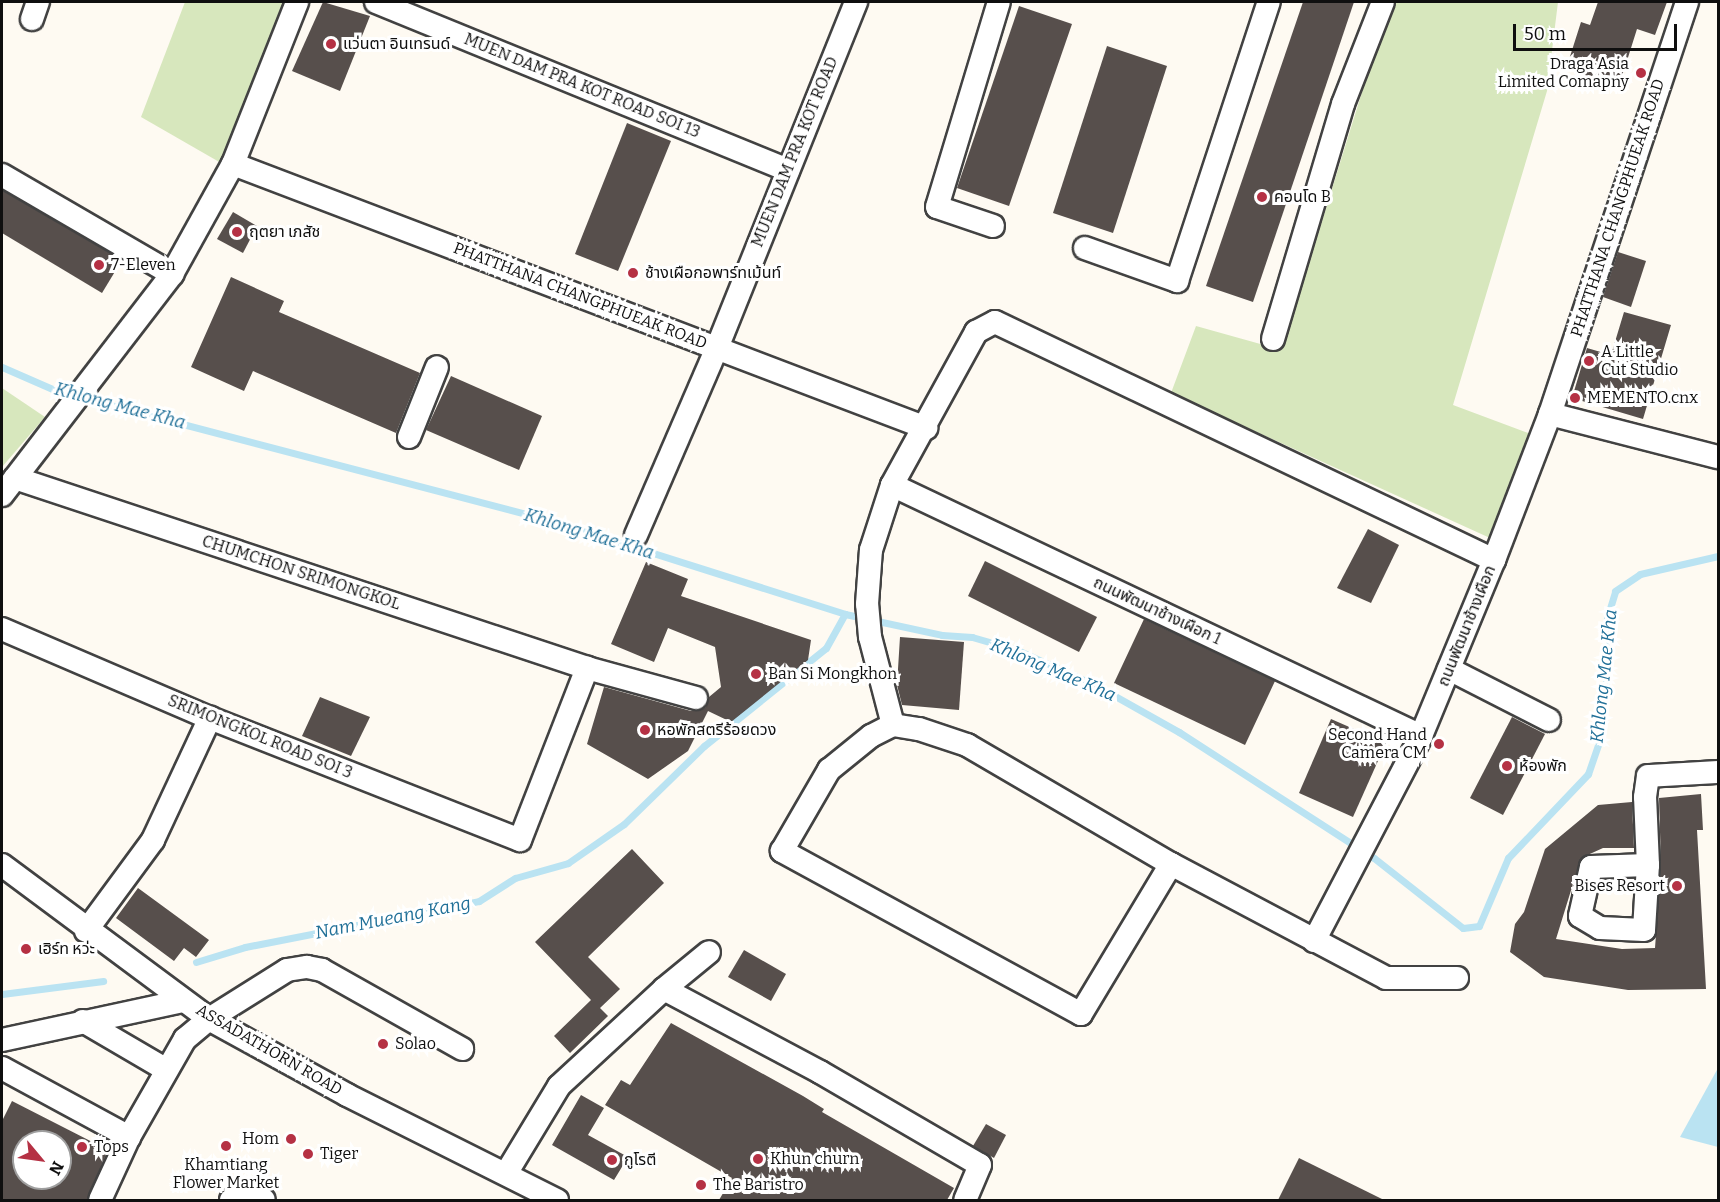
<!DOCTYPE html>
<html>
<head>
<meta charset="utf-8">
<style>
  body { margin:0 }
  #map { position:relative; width:1720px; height:1202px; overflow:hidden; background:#fefaf2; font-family:Bitter,"Noto Sans Thai",serif }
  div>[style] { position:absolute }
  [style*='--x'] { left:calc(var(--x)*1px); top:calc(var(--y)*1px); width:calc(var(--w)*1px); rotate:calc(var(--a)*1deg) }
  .green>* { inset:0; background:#d7e7bd }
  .water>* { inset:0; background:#bae3f2 }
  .stream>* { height:7px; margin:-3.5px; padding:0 3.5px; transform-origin:3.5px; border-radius:3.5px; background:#bae3f2 }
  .building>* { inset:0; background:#574f4c }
  .roads { filter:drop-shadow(2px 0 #424242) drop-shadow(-2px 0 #424242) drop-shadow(0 2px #424242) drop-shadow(0 -2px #424242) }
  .minor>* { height:22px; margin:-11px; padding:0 11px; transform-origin:11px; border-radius:11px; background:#fff }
  .dots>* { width:16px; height:16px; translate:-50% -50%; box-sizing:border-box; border:3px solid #fff; border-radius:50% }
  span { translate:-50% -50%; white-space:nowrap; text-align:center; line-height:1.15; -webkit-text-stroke:6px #fff; paint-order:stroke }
  .poi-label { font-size:16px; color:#0f0f0f }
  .left { translate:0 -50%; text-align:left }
  .right { translate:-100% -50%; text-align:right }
  .street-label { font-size:16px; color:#0f0f0f }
  .water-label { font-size:18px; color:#217098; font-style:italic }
  .frame { position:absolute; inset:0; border:3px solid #0f0f0f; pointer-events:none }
  .north { position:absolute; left:12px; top:1130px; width:60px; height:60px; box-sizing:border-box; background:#fff; border:2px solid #9f9f9f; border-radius:50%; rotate:119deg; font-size:16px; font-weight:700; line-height:24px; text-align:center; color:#0f0f0f }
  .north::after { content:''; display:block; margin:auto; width:21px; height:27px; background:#b53144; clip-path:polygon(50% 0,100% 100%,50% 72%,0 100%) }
  .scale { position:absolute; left:1513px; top:24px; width:164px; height:27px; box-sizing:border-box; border:3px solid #0f0f0f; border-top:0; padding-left:8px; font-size:18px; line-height:21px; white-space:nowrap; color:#0f0f0f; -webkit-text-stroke:4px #fff; paint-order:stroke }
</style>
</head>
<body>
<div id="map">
  <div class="green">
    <div style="clip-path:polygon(185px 2px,288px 2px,221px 163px,141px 117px)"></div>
    <div style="clip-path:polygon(1395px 2px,1558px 2px,1547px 91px,1453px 405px,1531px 434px,1490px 538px,1171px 393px,1196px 326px,1282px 350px,1371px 63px)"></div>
    <div style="clip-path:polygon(2px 388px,45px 417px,2px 467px)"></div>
  </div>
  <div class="water">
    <div style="clip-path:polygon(1718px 1068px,1718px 1147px,1680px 1137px)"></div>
  </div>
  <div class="stream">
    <div style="--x:2;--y:367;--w:60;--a:23.6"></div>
    <div style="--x:57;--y:391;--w:509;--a:14.69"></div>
    <div style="--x:549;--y:520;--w:311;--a:17.6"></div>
    <div style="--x:845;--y:614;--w:99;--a:12.2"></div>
    <div style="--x:942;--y:635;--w:30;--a:4"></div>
    <div style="--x:972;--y:637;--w:47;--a:16.1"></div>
    <div style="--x:1017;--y:650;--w:90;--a:24.3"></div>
    <div style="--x:1099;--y:687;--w:92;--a:29.4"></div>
    <div style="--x:1179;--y:732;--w:232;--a:32.9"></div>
    <div style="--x:1374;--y:858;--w:113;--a:38.2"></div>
    <div style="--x:1463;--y:928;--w:16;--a:-7"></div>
    <div style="--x:1479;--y:926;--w:74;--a:-66.9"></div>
    <div style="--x:1508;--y:858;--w:116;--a:-46.4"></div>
    <div style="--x:1588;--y:774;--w:34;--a:-71"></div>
    <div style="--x:1599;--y:742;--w:47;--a:-81.3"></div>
    <div style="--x:1606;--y:696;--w:78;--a:-89.3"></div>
    <div style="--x:1607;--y:618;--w:28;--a:-73"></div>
    <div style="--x:1615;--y:591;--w:30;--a:-34"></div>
    <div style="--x:1640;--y:574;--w:80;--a:-13"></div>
    <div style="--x:196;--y:962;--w:51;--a:-17"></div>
    <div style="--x:245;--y:947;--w:238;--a:-11.1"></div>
    <div style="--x:479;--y:901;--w:43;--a:-32.6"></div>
    <div style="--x:515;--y:878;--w:55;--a:-15.8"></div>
    <div style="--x:568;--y:863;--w:68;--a:-34.9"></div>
    <div style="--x:624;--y:824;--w:112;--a:-44.3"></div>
    <div style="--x:704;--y:746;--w:156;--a:-38.8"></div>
    <div style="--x:826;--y:648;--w:39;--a:-61"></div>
    <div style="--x:2;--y:994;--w:102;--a:-7.3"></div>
  </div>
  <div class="building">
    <div style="clip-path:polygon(323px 2px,370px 16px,340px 91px,292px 71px)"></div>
    <div style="clip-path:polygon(1303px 2px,1354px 2px,1253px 302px,1206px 286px)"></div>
    <div style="clip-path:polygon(1598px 2px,1667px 2px,1655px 35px,1637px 29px,1619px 86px,1566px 69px,1581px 22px,1590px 25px)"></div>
    <div style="clip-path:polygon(1019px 6px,1072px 24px,1009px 206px,957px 188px)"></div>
    <div style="clip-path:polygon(1107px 46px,1167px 66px,1113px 233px,1053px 213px)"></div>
    <div style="clip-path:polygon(627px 123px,671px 141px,618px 271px,575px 254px)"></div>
    <div style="clip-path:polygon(2px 190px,122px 260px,102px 293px,2px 233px)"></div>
    <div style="clip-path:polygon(233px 212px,257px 226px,243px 253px,217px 239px)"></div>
    <div style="clip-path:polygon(1618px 252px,1646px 261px,1631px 307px,1603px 297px)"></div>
    <div style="clip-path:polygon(231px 277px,284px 301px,279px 312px,420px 373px,396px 433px,253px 371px,244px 391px,191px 367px)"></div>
    <div style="clip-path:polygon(1624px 312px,1671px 325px,1643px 419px,1572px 398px,1587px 348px,1611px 355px)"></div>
    <div style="clip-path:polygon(451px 376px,542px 416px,519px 470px,426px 430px)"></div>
    <div style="clip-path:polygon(1368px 529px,1399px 545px,1371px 603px,1337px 588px)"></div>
    <div style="clip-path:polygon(985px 561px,1097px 617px,1079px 652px,968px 596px)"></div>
    <div style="clip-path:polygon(646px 562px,688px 579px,681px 596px,811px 640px,808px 660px,731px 722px,708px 711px,688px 751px,648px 779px,587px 744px,604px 687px,691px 711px,705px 708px,709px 697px,721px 687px,715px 647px,668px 628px,654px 662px,611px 644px)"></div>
    <div style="clip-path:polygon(1144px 619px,1275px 681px,1245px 745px,1114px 683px)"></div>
    <div style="clip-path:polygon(900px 637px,964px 642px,959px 710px,902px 705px,897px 685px)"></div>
    <div style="clip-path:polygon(320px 697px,370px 717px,351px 756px,302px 736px)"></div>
    <div style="clip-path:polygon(1512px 717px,1545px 734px,1503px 815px,1470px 798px)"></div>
    <div style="clip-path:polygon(1331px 719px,1386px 743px,1353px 817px,1299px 793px)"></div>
    <div style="clip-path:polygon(1701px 794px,1703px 830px,1697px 830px,1706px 989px,1628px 990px,1544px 977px,1510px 952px,1515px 924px,1524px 912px,1545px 849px,1598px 805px,1632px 802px,1634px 848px,1603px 848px,1581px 858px,1556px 939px,1622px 949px,1655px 948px,1661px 866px,1659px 798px)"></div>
    <div style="clip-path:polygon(632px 849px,664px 883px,588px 957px,620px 989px,600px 1008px,608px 1016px,570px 1053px,554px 1036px,591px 1000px,535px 942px)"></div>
    <div style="clip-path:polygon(138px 888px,209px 940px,196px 957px,184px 948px,174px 961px,116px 918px)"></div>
    <div style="clip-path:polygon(744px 950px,786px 974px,771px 1001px,728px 977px)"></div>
    <div style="clip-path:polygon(671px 1023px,803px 1096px,824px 1109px,822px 1112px,954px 1188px,947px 1200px,719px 1200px,732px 1178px,605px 1105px,621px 1080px,630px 1085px)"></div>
    <div style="clip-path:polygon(581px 1095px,604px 1108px,588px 1135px,628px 1157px,614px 1180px,552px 1145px)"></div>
    <div style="clip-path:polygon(evenodd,12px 1101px,108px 1150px,87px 1200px,2px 1200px,2px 1121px,12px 1101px,24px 1142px,60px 1142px,60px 1178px,24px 1178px,24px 1142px)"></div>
    <div style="clip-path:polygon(986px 1124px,1006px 1135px,994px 1158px,973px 1146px)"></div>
    <div style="clip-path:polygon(1299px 1158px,1384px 1200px,1278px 1200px)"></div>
  </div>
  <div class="roads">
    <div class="minor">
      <div style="--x:376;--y:2;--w:445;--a:22.2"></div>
      <div style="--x:32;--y:19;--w:18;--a:-71"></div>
      <div style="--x:233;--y:164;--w:742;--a:20.85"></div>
      <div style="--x:2;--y:175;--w:197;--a:30.2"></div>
      <div style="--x:993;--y:226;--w:59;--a:-161.3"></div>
      <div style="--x:937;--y:207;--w:214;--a:-73.2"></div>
      <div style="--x:1085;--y:248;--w:98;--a:19.7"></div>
      <div style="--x:1177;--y:281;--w:294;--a:-71.8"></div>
      <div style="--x:1273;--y:339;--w:245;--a:-73.4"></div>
      <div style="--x:1343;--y:104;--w:110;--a:-68.6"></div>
      <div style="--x:1550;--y:414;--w:173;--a:14.4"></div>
      <div style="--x:409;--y:437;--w:75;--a:-68.2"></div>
      <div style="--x:15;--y:478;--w:603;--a:18.37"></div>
      <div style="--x:587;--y:668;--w:113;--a:15.4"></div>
      <div style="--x:892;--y:485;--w:586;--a:25.38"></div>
      <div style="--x:2;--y:495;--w:279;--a:-52.4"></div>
      <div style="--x:172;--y:274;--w:126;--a:-61"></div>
      <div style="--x:233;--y:164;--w:174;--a:-68.4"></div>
      <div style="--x:636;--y:535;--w:204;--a:-66.6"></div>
      <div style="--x:717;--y:348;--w:373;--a:-68.1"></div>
      <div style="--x:2;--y:629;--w:226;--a:23.2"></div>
      <div style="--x:210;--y:718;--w:333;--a:21.5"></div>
      <div style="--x:520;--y:840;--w:185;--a:-68.7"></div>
      <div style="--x:1449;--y:669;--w:112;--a:27"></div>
      <div style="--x:893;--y:725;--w:91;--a:-104.6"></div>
      <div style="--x:870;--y:637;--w:33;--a:-95"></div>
      <div style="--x:867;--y:604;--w:54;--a:-85.8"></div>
      <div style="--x:871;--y:550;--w:68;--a:-72.1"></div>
      <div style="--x:892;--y:485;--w:175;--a:-61.2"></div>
      <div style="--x:976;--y:332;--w:21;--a:-28"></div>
      <div style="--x:995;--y:322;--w:553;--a:25.5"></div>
      <div style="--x:1171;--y:864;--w:175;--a:121"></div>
      <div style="--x:1081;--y:1014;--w:341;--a:-151.4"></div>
      <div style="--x:782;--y:851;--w:94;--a:-59.9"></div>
      <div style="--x:829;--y:770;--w:54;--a:-39"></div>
      <div style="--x:871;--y:736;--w:25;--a:-27"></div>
      <div style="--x:893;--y:725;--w:26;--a:9"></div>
      <div style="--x:919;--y:729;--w:51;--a:18.4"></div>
      <div style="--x:967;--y:745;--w:236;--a:30.3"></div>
      <div style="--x:1171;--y:864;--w:243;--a:27.9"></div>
      <div style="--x:1386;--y:978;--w:71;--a:0"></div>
      <div style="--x:2;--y:865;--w:258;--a:36.6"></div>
      <div style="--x:209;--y:1019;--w:158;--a:28.8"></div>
      <div style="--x:347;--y:1095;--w:235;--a:26.6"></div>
      <div style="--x:1648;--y:865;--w:57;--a:178"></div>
      <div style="--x:1591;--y:867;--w:50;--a:102.7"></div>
      <div style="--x:1580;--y:916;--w:23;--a:31"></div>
      <div style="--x:1600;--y:928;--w:44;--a:2.6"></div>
      <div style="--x:1644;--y:930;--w:65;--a:-86.5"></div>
      <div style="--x:1648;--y:865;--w:68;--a:-92.5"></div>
      <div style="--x:1645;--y:797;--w:21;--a:-82"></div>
      <div style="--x:1648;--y:776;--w:70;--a:-3.3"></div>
      <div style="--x:86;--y:931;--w:113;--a:-53.6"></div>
      <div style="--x:153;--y:840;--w:135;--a:-65"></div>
      <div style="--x:1314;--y:941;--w:231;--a:-62.4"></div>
      <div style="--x:1421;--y:736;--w:191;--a:-67.5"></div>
      <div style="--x:1494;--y:560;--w:156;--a:-69"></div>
      <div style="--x:1550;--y:414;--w:434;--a:-71.6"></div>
      <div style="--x:664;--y:989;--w:58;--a:-39.4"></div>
      <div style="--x:83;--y:1021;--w:95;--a:30.3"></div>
      <div style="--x:2;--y:1040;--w:185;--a:-12.2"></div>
      <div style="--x:2;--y:1068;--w:145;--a:28.5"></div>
      <div style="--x:129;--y:1137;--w:69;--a:114.7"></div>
      <div style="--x:129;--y:1137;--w:113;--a:-60.3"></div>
      <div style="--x:185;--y:1039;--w:31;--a:-40"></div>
      <div style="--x:209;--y:1019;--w:92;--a:-32.1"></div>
      <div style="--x:287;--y:970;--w:20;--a:-9"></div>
      <div style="--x:307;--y:967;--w:15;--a:11"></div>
      <div style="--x:322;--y:970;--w:161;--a:29.4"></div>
      <div style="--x:507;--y:1172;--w:100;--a:-58.8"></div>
      <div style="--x:559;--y:1086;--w:143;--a:-42.7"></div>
      <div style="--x:664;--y:989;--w:177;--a:28"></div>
      <div style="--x:820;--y:1072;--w:185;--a:30.2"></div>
      <div style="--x:980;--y:1165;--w:38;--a:113"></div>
      <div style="--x:231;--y:1200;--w:25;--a:-12"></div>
      <div style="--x:255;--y:1195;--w:10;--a:29"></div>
    </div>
  </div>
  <div class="dots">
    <div style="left:331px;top:44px;background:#b53144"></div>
    <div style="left:1641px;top:73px;background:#b53144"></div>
    <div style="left:1262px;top:197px;background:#b53144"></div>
    <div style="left:237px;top:232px;background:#b53144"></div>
    <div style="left:99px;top:265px;background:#b53144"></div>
    <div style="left:633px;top:273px;background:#b53144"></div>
    <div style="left:1589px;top:361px;background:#b53144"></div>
    <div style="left:1575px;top:398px;background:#b53144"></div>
    <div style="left:756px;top:674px;background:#b53144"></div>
    <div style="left:645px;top:730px;background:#b53144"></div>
    <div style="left:1439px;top:744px;background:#b53144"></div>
    <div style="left:1507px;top:766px;background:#b53144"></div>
    <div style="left:1677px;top:886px;background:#b53144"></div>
    <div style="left:26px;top:949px;background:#b53144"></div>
    <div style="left:383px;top:1044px;background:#b53144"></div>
    <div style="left:291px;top:1139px;background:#b53144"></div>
    <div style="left:226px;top:1146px;background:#b53144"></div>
    <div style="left:82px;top:1147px;background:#b53144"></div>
    <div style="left:308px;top:1154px;background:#b53144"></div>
    <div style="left:758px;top:1159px;background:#b53144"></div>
    <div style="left:612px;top:1160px;background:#b53144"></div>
    <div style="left:701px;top:1185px;background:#b53144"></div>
  </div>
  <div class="poi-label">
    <span class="left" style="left:343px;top:44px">แว่นตา อินเทรนด์</span>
    <span class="right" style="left:1629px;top:73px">Draga Asia<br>Limited Comapny</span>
    <span class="left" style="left:1274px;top:197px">คอนโด B</span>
    <span class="left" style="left:249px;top:232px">ฤตยา เภสัช</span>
    <span class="left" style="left:111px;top:265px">7-Eleven</span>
    <span class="left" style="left:645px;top:273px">ช้างเผือกอพาร์ทเม้นท์</span>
    <span class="left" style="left:1601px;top:361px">A Little<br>Cut Studio</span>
    <span class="left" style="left:1587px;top:398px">MEMENTO.cnx</span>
    <span class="left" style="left:768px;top:674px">Ban Si Mongkhon</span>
    <span class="left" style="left:657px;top:730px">หอพักสตรีร้อยดวง</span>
    <span class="right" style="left:1427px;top:744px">Second Hand<br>Camera CM</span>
    <span class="left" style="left:1519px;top:766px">ห้องพัก</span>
    <span class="right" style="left:1665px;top:886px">Bises Resort</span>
    <span class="left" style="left:38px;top:949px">เฮิร์ท หว่ะ</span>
    <span class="left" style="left:395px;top:1044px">Solao</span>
    <span class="right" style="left:279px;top:1139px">Hom</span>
    <span class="left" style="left:94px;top:1147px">Tops</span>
    <span class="left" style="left:320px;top:1154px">Tiger</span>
    <span class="left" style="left:770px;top:1159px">Khun churn</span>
    <span class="left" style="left:624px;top:1160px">กูโรตี</span>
    <span style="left:226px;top:1174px">Khamtiang<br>Flower Market</span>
    <span class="left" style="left:713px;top:1185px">The Baristro</span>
  </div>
  <div class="street-label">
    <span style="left:582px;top:86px;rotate:22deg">MUEN DAM PRA KOT ROAD SOI 13</span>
    <span style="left:795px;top:152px;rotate:-68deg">MUEN DAM PRA KOT ROAD</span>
    <span style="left:1618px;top:208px;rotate:-72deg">PHATTHANA CHANGPHUEAK ROAD</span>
    <span style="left:580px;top:296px;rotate:21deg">PHATTHANA CHANGPHUEAK ROAD</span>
    <span style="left:301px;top:573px;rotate:18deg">CHUMCHON SRIMONGKOL</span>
    <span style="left:1157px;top:611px;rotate:25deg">ถนนพัฒนาช้างเผือก 1</span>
    <span style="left:1467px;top:626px;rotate:-68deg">ถนนพัฒนาช้างเผือก</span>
    <span style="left:260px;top:737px;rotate:22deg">SRIMONGKOL ROAD SOI 3</span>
    <span style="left:269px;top:1050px;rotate:30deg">ASSADATHORN ROAD</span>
  </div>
  <div class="water-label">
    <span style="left:120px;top:406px;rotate:15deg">Khlong Mae Kha</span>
    <span style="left:589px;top:534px;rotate:17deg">Khlong Mae Kha</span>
    <span style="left:1053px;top:670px;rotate:23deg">Khlong Mae Kha</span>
    <span style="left:1604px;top:676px;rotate:-84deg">Khlong Mae Kha</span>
    <span style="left:393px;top:918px;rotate:-11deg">Nam Mueang Kang</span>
  </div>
  <div class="frame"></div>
  <div class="north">N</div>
  <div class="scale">50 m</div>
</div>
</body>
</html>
